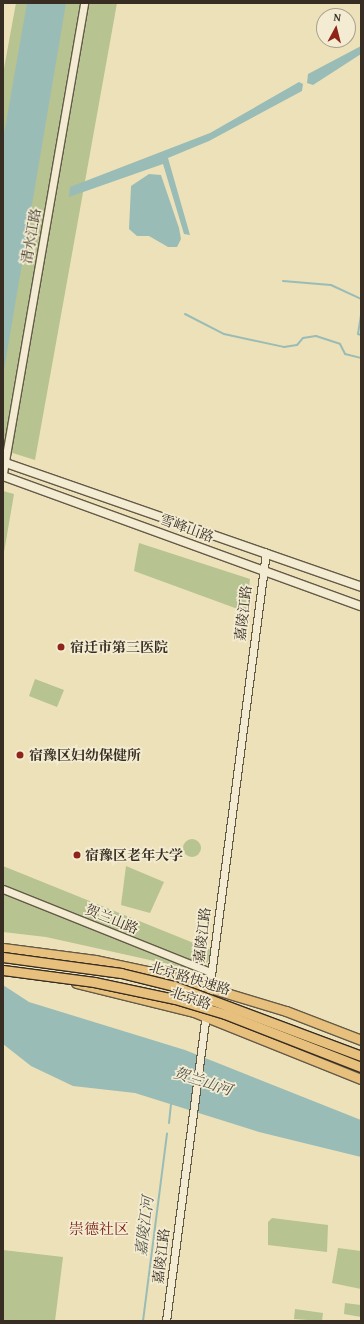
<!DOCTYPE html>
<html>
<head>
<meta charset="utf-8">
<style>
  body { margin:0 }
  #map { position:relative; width:364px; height:1324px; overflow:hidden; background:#ede1b9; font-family:"Gentium Book Plus","Noto Serif SC",serif }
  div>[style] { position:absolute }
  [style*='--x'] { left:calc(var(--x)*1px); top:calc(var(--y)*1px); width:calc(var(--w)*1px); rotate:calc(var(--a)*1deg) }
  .green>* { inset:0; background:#b7c390 }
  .round { border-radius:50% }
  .water>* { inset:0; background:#9abcb6 }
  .stream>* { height:2px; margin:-1px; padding:0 1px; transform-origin:1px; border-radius:1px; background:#9abcb6 }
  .roads { filter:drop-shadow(1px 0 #645a48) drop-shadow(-1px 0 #645a48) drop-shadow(0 1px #645a48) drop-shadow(0 -1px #645a48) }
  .tertiary>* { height:7px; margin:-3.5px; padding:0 3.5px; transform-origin:3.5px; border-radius:3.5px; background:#f3ecd2 }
  .secondary>* { height:8px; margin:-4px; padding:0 4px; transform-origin:4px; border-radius:4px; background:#f3ecd2 }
  .primary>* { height:9px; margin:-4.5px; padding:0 4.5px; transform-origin:4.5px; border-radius:4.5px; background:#e6c07c }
  .bridges { filter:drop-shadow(1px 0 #372d23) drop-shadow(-1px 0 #372d23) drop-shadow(0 1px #372d23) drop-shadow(0 -1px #372d23) }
  .trunk-bridge>* { height:9px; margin:-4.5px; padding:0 4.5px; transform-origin:4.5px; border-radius:4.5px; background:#e6c07c }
  .dots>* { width:11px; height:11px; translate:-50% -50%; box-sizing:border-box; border:2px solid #f3ecd2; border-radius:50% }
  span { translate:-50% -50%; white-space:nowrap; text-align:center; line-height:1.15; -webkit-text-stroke:3.5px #f3ecd2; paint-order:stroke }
  .street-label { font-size:14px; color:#372d23 }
  .poi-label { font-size:14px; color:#372d23; font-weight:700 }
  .left { translate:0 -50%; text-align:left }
  .water-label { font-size:15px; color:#505148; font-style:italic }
  .neighbourhood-label { font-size:15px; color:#7a1f14 }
  .frame { position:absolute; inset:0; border:4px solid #372d23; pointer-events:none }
  .north { position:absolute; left:316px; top:8px; width:40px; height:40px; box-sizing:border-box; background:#f3ecd2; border:1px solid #a8a08c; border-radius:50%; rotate:7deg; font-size:11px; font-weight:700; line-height:16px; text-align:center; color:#372d23 }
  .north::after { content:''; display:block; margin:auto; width:14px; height:18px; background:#8f2418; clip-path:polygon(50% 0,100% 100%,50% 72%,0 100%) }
</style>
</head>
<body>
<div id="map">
  <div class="green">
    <div style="clip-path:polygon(16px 3px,117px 3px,35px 460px,3px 450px,3px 74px)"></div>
    <div style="clip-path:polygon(3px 491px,14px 494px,3px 558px)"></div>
    <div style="clip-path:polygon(139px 543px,250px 579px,246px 612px,134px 571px)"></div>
    <div style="clip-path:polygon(35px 679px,64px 690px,57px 707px,29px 696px)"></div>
    <div class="round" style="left:183px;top:839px;width:18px;height:18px"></div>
    <div style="clip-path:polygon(3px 866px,211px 950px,212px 957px,201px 970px,195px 970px,46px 937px,3px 932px)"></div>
    <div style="clip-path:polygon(126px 866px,164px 882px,150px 913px,121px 905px)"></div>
    <div style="clip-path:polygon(272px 1218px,328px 1225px,327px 1252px,268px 1245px,268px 1222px)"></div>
    <div style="clip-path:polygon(338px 1248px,361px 1251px,361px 1289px,332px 1283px)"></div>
    <div style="clip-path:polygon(3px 1250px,63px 1257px,55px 1321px,3px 1321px)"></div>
    <div style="clip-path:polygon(345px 1303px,361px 1305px,361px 1317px,344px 1314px)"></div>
    <div style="clip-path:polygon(295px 1309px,323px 1313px,322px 1321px,294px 1319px)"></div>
  </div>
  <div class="water">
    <div style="clip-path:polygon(27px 3px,66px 3px,3px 376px,3px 140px)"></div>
    <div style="clip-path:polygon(361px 46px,361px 54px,313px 85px,307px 83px,308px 74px)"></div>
    <div style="clip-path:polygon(299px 82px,303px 84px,302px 91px,209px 141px,168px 158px,190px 235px,184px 234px,163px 164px,69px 197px,70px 187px,210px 133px)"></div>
    <div style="clip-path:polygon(149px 174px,161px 175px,179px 228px,181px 239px,177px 247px,168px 247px,149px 236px,137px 236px,129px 229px,131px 186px)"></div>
    <div style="clip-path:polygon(3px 985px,29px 1002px,185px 1050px,361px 1120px,361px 1157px,259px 1132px,135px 1093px,73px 1086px,31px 1066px,3px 1044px)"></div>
  </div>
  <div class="stream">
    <div style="--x:283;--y:281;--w:48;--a:4.8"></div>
    <div style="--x:331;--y:285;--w:33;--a:25"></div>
    <div style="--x:185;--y:314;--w:44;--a:27.1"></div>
    <div style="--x:224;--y:334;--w:61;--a:12.2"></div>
    <div style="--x:284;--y:347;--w:13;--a:-9"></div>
    <div style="--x:297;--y:345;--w:9;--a:-49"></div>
    <div style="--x:303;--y:338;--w:13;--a:-9"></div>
    <div style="--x:316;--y:336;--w:25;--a:18"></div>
    <div style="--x:340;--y:344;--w:11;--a:63"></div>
    <div style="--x:345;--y:354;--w:16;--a:14"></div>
    <div style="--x:361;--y:315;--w:19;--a:99"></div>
    <div style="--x:358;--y:334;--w:3;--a:18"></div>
    <div style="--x:169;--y:1123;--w:20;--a:-84"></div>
    <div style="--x:143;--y:1321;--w:189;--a:-82.7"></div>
  </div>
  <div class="roads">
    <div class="tertiary">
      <div style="--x:3;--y:473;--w:477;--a:-80.2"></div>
      <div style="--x:3;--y:889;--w:224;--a:21.8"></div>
      <div style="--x:166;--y:1321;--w:775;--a:-82.59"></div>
    </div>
    <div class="secondary">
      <div style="--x:3;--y:462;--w:379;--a:19.2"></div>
      <div style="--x:3;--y:476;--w:381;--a:20"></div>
    </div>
    <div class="primary">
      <div style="--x:3;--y:948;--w:93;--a:7.4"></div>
      <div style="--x:95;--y:960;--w:77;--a:12"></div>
      <div style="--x:170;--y:976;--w:121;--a:16.8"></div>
      <div style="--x:286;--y:1011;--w:80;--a:21.1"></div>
      <div style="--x:76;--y:983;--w:122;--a:13.8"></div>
      <div style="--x:194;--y:1012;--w:180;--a:21.9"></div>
    </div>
  </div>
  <div class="bridges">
    <div class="trunk-bridge">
      <div style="--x:3;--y:957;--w:119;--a:7.7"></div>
      <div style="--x:121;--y:973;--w:55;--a:13.8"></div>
      <div style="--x:174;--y:986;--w:200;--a:20.5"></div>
      <div style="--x:3;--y:970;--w:92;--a:7.5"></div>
      <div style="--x:94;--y:982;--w:83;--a:11.9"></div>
      <div style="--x:175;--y:999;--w:52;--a:16.7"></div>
      <div style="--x:225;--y:1014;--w:146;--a:21.3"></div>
    </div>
  </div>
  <div class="dots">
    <div style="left:61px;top:647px;background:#8f2418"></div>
    <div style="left:20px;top:755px;background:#8f2418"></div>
    <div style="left:77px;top:855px;background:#8f2418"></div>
  </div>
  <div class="street-label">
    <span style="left:31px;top:236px;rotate:-80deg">清水江路</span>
    <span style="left:187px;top:528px;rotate:20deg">雪峰山路</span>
    <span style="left:243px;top:613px;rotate:-83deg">嘉陵江路</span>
    <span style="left:112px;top:919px;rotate:22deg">贺兰山路</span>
    <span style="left:202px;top:935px;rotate:-83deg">嘉陵江路</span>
    <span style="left:190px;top:978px;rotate:17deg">北京路快速路</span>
    <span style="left:191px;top:998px;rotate:19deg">北京路</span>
    <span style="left:161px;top:1256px;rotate:-83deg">嘉陵江路</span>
  </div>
  <div class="poi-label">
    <span class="left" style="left:70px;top:647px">宿迁市第三医院</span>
    <span class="left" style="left:29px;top:755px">宿豫区妇幼保健所</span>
    <span class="left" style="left:85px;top:855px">宿豫区老年大学</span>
  </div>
  <div class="water-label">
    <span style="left:203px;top:1081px;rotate:18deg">贺兰山河</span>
    <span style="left:144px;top:1226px;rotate:-83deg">嘉陵江河</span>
  </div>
  <div class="neighbourhood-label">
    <span style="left:99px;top:1229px">崇德社区</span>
  </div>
  <div class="frame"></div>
  <div class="north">N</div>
</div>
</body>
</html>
